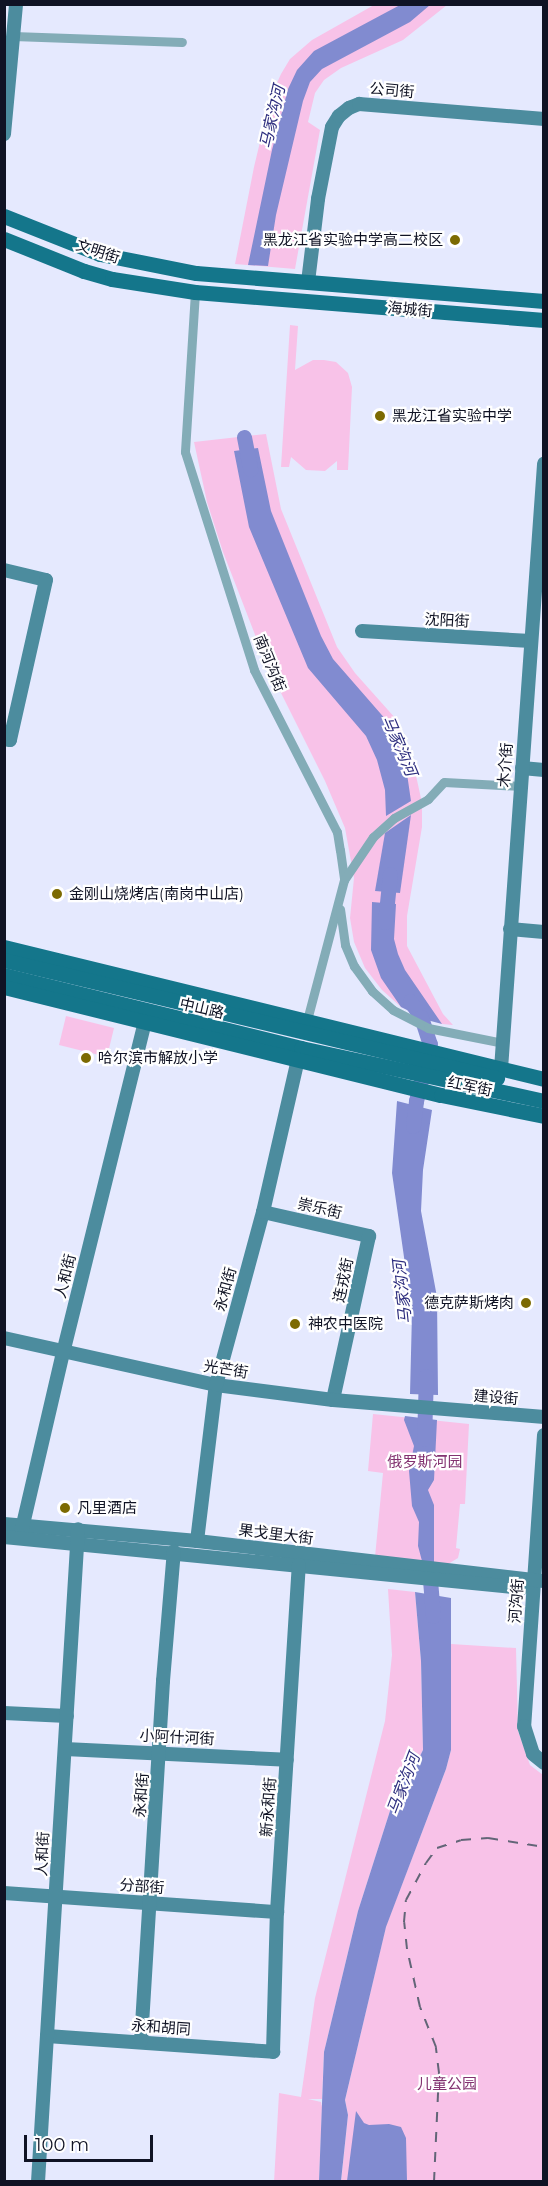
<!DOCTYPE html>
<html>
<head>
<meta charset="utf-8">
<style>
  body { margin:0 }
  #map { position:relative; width:548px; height:2186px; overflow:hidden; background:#e5e9fe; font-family:Montserrat,"Noto Sans SC",sans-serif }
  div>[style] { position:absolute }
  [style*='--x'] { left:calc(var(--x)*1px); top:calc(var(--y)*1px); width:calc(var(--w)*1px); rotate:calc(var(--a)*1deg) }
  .green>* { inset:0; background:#f8c2e8 }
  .water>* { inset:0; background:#818bd0 }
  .river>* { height:15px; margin:-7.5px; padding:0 7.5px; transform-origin:7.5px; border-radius:7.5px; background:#818bd0 }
  .street>* { height:9px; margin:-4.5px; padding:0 4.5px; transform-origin:4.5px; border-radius:4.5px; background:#83acb7 }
  .secondary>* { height:14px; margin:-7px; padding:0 7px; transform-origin:7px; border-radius:7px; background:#4c8c9e }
  .primary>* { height:15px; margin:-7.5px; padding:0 7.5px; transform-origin:7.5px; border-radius:7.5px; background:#14768b }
  .rail>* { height:2px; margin-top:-1px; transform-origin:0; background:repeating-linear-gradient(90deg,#626577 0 10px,transparent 0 20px) }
  .dots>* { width:16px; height:16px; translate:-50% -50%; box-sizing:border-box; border:3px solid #fff; border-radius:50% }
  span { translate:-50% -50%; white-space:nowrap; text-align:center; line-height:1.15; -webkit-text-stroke:4.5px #fff; paint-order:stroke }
  .street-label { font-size:15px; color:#101324 }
  .poi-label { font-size:15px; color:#101324 }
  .right { translate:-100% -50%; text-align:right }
  .left { translate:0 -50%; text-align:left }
  .park-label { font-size:15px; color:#833371 }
  .water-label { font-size:16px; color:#2e2e7f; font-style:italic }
  .frame { position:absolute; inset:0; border:6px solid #101324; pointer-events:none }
  .scale { position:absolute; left:24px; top:2135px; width:129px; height:27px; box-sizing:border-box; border:3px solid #101324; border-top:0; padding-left:8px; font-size:18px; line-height:21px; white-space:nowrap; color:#101324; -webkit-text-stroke:4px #fff; paint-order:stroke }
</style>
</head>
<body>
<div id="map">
  <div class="green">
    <div style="clip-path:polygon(374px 5px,447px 5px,403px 40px,341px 68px,324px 80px,315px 93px,308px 122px,320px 130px,295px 269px,235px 264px,254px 167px,271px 96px,281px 74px,290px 59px,312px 40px)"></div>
    <div style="clip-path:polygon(290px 325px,298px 326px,295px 370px,313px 360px,324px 360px,336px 362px,348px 373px,352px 387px,348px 470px,337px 470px,337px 461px,325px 471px,306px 470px,291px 457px,289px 467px,281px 467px)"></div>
    <div style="clip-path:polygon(266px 434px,281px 509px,337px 647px,355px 673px,396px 719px,410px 748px,422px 803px,422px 827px,407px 916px,407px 946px,443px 1014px,453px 1025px,442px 1024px,401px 1007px,382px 990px,365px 968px,354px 942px,350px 918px,354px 878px,345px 828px,325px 781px,266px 663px,223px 552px,207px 502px,194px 442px)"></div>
    <div style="clip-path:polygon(66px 1016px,114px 1028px,107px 1057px,59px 1045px)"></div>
    <div style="clip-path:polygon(373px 1414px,469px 1424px,465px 1504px,460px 1504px,456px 1548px,460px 1549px,458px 1558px,448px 1564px,375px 1557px,383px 1473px,368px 1471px)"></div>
    <div style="clip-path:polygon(388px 1589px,415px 1592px,421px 1661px,423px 1750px,419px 1758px,403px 1776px,397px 1789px,358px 1911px,324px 2052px,322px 2099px,308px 2099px,321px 2102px,322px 2107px,319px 2181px,274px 2182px,279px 2093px,301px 2097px,315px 1998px,385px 1721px,392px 1655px)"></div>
    <div style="clip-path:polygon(451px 1644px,516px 1648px,518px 1731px,530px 1765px,543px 1775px,543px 2181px,341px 2182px,348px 2115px,345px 2100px,386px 1926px,446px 1769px,451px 1750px)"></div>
  </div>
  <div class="water">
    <div style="clip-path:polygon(400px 5px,430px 5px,410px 22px,322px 69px,310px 82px,303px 101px,276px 215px,268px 266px,248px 265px,272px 150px,288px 89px,297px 70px,314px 51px)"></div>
    <div style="clip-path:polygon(258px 448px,271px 511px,321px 636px,333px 659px,387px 721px,405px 760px,411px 801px,386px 816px,385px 790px,377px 760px,366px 736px,308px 668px,249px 527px,234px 451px)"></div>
    <div style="clip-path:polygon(411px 815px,400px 893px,375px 891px,385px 833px)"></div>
    <div style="clip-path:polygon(372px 902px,396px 904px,394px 939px,398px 954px,405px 970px,442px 1024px,427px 1020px,401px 1007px,381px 978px,371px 950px)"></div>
    <div style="clip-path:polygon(397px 1101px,432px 1110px,423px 1170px,421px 1211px,437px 1297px,438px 1395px,410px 1394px,412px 1313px,392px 1173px)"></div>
    <div style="clip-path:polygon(405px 1416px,437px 1420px,434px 1480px,428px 1490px,434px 1505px,434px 1563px,422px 1561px,418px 1546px,419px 1522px,412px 1506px,409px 1471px,414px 1446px,404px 1420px)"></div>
    <div style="clip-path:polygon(415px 1592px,451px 1598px,451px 1750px,446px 1769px,386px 1927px,345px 2100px,348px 2115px,341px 2181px,319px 2181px,324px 2052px,358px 1911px,397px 1789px,403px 1776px,419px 1758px,423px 1750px,421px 1661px)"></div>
    <div style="clip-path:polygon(356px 2111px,364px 2123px,369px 2125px,389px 2124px,401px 2127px,406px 2138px,407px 2181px,347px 2181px)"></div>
  </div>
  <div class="river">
    <div style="--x:244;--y:437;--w:33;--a:79"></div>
    <div style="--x:385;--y:922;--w:48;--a:-84.1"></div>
    <div style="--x:410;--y:1001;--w:19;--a:55"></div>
    <div style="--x:421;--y:1017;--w:28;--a:72"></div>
    <div style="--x:430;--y:1044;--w:59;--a:103.8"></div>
    <div style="--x:416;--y:1101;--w:25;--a:97"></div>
    <div style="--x:424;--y:1439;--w:63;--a:-88.2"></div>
    <div style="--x:429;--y:1568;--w:48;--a:85.2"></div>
  </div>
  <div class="street">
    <div style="--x:13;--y:36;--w:169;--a:2"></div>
    <div style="--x:195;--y:292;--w:160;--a:93.6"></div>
    <div style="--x:185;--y:452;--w:229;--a:72.4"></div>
    <div style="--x:254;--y:670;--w:182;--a:62.9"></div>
    <div style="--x:337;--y:832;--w:18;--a:81"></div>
    <div style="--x:340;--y:850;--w:30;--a:82"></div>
    <div style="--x:344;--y:880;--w:149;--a:104.8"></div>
    <div style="--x:344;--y:880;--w:52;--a:-56"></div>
    <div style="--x:373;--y:837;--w:28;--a:-42"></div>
    <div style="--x:394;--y:818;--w:39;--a:-29"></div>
    <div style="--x:428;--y:799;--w:23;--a:-47"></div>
    <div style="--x:444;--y:782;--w:77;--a:3"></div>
    <div style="--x:340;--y:909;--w:36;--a:82"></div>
    <div style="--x:345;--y:945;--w:23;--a:67"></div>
    <div style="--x:354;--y:966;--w:31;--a:54"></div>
    <div style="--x:372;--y:991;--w:28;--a:42"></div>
    <div style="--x:393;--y:1010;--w:39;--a:27"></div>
    <div style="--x:428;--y:1028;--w:76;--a:11.3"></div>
  </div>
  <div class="secondary">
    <div style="--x:4;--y:134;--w:131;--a:-84.7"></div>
    <div style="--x:308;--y:282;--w:84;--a:-83.1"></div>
    <div style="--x:318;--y:199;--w:73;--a:-79"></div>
    <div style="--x:332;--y:127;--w:13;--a:-58"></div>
    <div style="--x:339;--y:116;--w:13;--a:-39"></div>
    <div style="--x:349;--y:108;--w:11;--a:-22"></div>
    <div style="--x:359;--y:104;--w:186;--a:4.6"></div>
    <div style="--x:4;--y:570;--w:43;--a:13.4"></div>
    <div style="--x:46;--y:580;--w:164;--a:102.7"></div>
    <div style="--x:10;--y:740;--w:6;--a:-171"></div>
    <div style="--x:362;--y:631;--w:169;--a:3.4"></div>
    <div style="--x:522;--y:768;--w:22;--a:5"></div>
    <div style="--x:510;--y:929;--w:34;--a:5"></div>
    <div style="--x:501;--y:1069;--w:607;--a:-85.93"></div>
    <div style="--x:263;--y:1212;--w:109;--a:12.8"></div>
    <div style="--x:369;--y:1236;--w:168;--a:102.4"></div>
    <div style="--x:4;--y:1338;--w:217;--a:12.5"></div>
    <div style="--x:216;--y:1385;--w:118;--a:7.3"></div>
    <div style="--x:333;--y:1400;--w:212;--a:4.6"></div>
    <div style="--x:544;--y:1435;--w:292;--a:93.9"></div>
    <div style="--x:524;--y:1726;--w:29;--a:72"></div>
    <div style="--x:533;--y:1754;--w:14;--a:39"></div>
    <div style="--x:4;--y:1524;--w:194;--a:5"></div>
    <div style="--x:197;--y:1541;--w:349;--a:6.6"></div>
    <div style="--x:21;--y:1533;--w:185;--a:-76.9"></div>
    <div style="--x:63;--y:1353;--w:341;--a:-76.1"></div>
    <div style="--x:4;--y:1537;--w:521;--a:5.61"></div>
    <div style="--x:197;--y:1541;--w:157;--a:-83.1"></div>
    <div style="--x:216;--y:1385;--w:179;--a:-74.8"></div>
    <div style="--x:263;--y:1212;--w:166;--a:-77.1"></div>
    <div style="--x:4;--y:1713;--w:63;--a:2.7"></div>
    <div style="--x:65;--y:1749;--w:222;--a:2.8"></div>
    <div style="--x:4;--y:1893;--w:274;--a:4"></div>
    <div style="--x:47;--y:2036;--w:227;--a:4"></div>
    <div style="--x:273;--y:2052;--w:140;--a:-88.4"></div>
    <div style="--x:277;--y:1912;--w:348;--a:-86.4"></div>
    <div style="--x:141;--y:2041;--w:361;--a:-86.5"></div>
    <div style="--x:163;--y:1681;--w:130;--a:-85.2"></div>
    <div style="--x:38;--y:2182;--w:654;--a:-86.49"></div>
  </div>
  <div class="primary">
    <div style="--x:4;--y:216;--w:103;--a:21.6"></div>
    <div style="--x:100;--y:254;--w:98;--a:11.2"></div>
    <div style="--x:196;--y:273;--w:349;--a:4.6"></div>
    <div style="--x:4;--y:239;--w:86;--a:21.8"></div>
    <div style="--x:84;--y:271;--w:29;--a:16"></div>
    <div style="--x:112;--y:279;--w:84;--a:8.9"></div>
    <div style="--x:195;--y:292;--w:350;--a:4.6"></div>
    <div style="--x:4;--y:947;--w:556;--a:13.74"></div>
    <div style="--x:4;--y:960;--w:507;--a:13.46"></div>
    <div style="--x:4;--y:975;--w:306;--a:13.8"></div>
    <div style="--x:301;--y:1048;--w:249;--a:12.3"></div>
    <div style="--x:4;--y:987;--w:450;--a:13.9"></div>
    <div style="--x:441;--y:1095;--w:105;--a:11.5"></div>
  </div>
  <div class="rail">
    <div style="--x:434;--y:2182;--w:109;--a:-87.4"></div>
    <div style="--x:439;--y:2073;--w:26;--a:-97"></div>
    <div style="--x:436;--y:2047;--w:43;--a:-111.8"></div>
    <div style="--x:420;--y:2007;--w:59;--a:-102.6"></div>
    <div style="--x:407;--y:1949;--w:27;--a:-96"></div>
    <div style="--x:404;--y:1922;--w:22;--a:-85"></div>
    <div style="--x:406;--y:1900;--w:42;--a:-61.6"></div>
    <div style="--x:426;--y:1863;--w:19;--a:-54"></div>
    <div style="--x:437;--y:1848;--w:25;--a:-18"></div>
    <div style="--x:461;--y:1840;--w:27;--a:-4"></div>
    <div style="--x:488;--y:1838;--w:57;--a:9.1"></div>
  </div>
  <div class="dots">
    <div style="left:455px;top:240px;background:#7c6a02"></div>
    <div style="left:380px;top:416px;background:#7c6a02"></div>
    <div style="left:57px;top:894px;background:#7c6a02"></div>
    <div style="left:86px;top:1058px;background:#7c6a02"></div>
    <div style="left:526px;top:1303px;background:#7c6a02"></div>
    <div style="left:295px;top:1324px;background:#7c6a02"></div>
    <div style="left:65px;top:1508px;background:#7c6a02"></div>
  </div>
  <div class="street-label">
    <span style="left:392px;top:90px;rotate:5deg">公司街</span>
    <span style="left:98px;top:251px;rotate:18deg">文明街</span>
    <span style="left:410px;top:309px;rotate:5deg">海城街</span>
    <span style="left:447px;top:620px;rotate:3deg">沈阳街</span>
    <span style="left:270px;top:663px;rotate:68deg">南河沟街</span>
    <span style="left:505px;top:765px;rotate:-86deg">木介街</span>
    <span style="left:202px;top:1008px;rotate:13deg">中山路</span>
    <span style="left:470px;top:1086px;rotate:12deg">红军街</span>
    <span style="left:320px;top:1208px;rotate:13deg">崇乐街</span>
    <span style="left:65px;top:1276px;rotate:-76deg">人和街</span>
    <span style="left:343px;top:1280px;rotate:-78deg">连戎街</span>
    <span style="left:225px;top:1289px;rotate:-75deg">永和街</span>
    <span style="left:226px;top:1369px;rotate:9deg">光芒街</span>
    <span style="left:496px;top:1397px;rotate:4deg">建设街</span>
    <span style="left:276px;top:1534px;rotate:7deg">果戈里大街</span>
    <span style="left:516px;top:1601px;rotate:-86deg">河沟街</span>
    <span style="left:177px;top:1737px;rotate:3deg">小阿什河街</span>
    <span style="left:141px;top:1795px;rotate:-86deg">永和街</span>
    <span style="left:268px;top:1807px;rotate:-86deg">新永和街</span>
    <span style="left:42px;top:1854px;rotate:-87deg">人和街</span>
    <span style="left:142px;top:1886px;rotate:4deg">分部街</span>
    <span style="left:161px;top:2027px;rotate:4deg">永和胡同</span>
  </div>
  <div class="poi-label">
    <span class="right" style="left:443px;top:240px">黑龙江省实验中学高二校区</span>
    <span class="left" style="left:392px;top:416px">黑龙江省实验中学</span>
    <span class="left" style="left:69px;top:894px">金刚山烧烤店(南岗中山店)</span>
    <span class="left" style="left:98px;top:1058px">哈尔滨市解放小学</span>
    <span class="right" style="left:514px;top:1303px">德克萨斯烤肉</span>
    <span class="left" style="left:308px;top:1324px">神农中医院</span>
    <span class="left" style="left:77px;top:1508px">凡里酒店</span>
  </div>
  <div class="park-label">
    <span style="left:425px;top:1462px">俄罗斯河园</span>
    <span style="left:447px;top:2084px">儿童公园</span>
  </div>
  <div class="water-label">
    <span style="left:273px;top:117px;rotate:-77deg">马家沟河</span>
    <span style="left:399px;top:746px;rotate:67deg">马家沟河</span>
    <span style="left:403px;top:1292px;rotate:-96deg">马家沟河</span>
    <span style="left:404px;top:1784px;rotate:-69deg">马家沟河</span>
  </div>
  <div class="frame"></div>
  <div class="scale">100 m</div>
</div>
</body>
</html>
